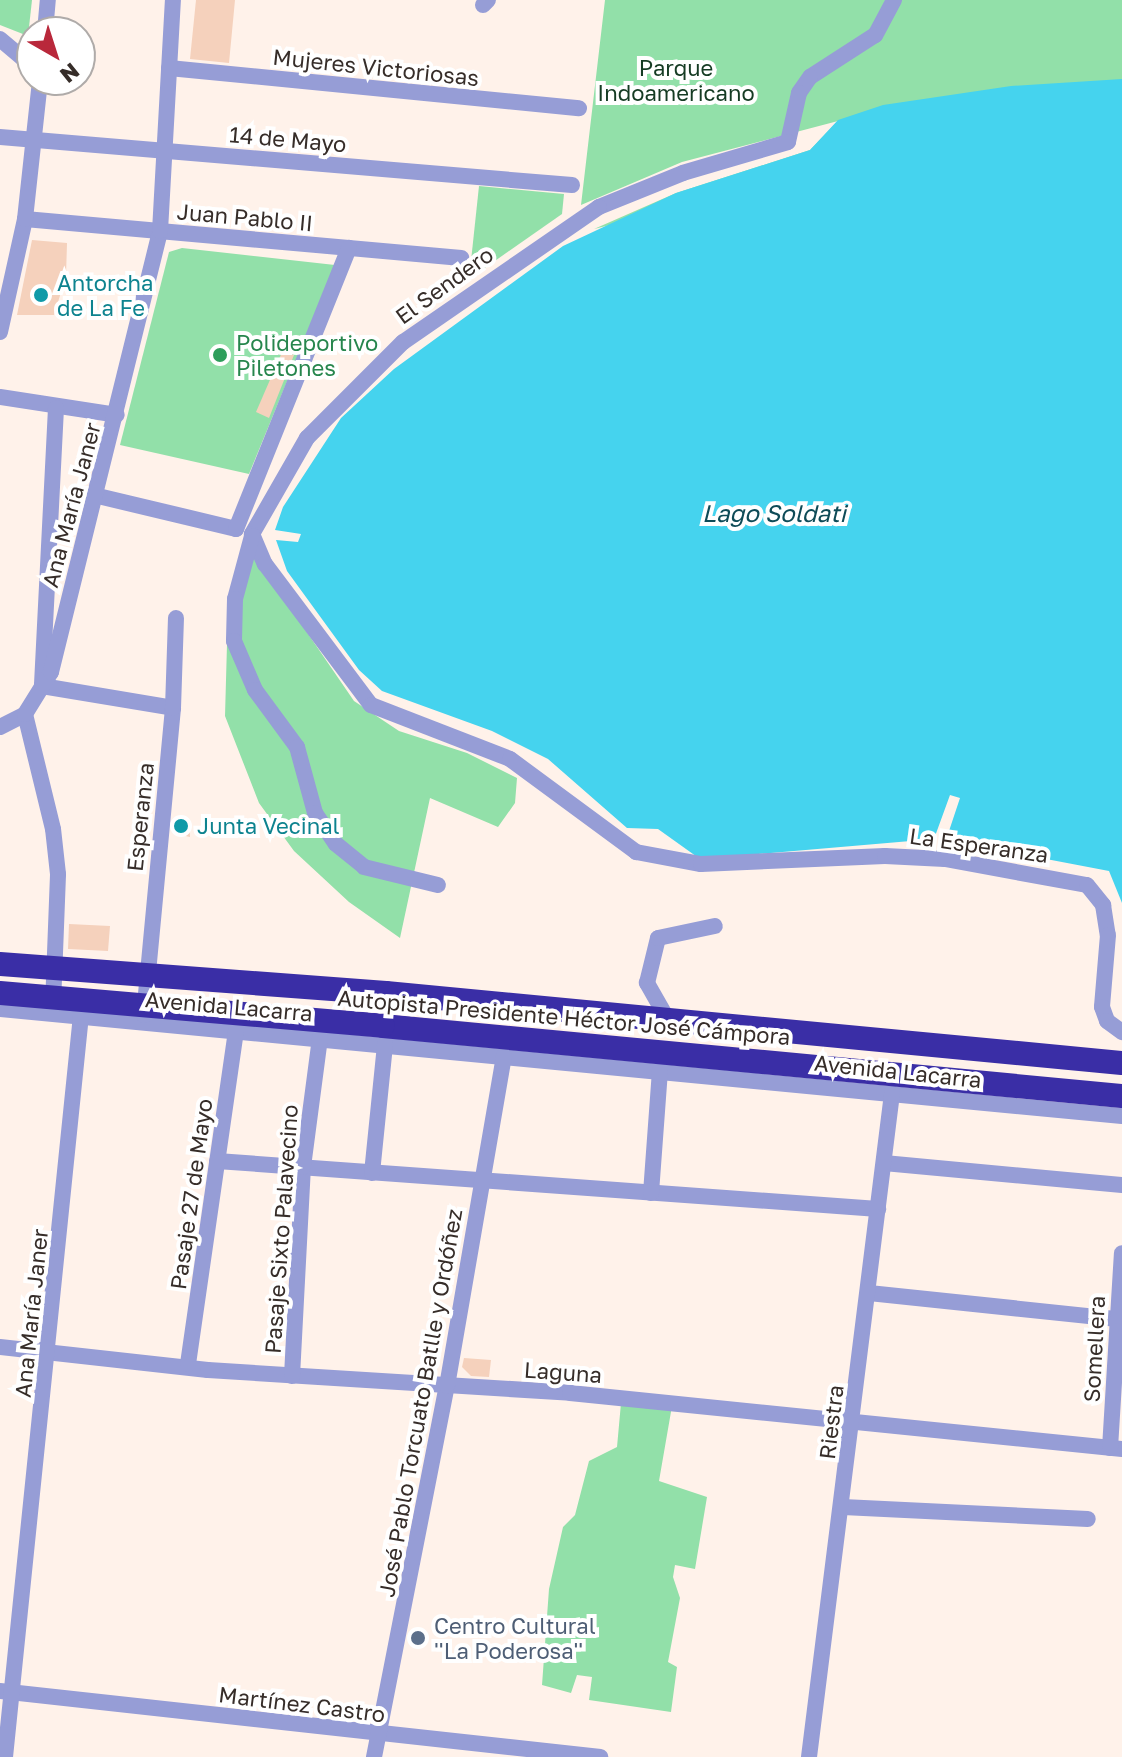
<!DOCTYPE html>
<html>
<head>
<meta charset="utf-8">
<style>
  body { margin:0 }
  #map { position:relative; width:1122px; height:1757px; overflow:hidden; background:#fff2ea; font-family:"Golos Text",sans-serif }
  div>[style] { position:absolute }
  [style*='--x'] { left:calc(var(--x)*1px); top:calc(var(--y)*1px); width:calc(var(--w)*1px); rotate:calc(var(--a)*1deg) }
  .green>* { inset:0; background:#92e0a9 }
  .water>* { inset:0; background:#45d3ee }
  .building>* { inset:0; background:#f5d1bc }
  .minor>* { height:16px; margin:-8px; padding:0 8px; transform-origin:8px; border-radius:8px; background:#969dd6 }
  .highway>* { height:24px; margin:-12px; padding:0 12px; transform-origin:12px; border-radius:12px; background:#3a2ea6 }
  .highway-bridge>* { height:24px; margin:-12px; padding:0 12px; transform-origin:12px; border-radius:12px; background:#3a2ea6 }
  .dots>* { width:22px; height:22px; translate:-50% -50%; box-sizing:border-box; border:4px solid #fff; border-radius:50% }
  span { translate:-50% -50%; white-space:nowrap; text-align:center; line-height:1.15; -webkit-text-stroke:8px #fff; paint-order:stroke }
  .street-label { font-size:22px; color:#362d29 }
  .park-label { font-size:22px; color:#153b23 }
  .culture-label { font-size:22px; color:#0d838f }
  .left { translate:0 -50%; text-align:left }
  .leisure-label { font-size:22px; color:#27864d }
  .service-label { font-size:22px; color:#4e5e75 }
  .water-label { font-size:24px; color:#0e4b57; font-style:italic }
  .north { position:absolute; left:16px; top:16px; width:80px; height:80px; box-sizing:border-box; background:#fff; border:2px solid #afaba9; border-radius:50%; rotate:141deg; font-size:22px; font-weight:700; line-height:32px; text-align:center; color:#362d29 }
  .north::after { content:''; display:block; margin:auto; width:28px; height:36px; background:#b9283b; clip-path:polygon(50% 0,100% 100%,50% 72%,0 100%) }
</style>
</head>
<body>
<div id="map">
  <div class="green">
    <div style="clip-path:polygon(0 0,32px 0,28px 36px,0 25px)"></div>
    <div style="clip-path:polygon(605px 0,1122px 0,1122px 97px,594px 229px,676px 193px,810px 150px,838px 121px,682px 162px,581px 205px)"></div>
    <div style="clip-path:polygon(479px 186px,564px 194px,562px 214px,479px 272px,471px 261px)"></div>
    <div style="clip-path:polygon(182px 248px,335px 265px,249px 474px,120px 445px,169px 252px)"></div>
    <div style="clip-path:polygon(252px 552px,354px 701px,399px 731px,467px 753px,517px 778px,515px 803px,498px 827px,430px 798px,400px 938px,349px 902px,294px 851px,259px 803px,225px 716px,228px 608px)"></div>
    <div style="clip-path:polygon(621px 1403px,672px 1406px,659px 1481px,707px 1497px,695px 1569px,675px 1565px,673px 1577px,680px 1598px,668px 1662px,677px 1667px,671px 1712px,589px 1700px,592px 1677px,577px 1675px,571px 1693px,542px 1685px,549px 1589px,563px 1527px,575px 1515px,589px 1461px,617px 1447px)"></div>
  </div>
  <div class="water">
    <div style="clip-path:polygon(1122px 79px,1122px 903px,1109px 871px,946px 840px,960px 798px,950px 795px,934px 839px,700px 859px,658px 829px,627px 828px,548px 759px,492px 731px,382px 691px,359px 670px,287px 571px,276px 540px,298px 542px,301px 534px,275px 530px,283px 507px,341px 418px,394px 369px,563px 246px,676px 193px,810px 150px,838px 120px,883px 105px,1011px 86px)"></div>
  </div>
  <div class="building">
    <div style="clip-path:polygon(196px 0,235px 0,229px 63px,190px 59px)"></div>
    <div style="clip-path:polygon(32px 240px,67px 243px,66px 276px,54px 315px,17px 315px)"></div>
    <div style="clip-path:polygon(283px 350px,294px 355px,269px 418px,256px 412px)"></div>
    <div style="clip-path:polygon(174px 819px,189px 820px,190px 837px,173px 833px)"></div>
    <div style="clip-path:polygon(69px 924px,110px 926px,108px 951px,68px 949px)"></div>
    <div style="clip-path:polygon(464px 1358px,491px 1360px,489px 1377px,471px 1376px,462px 1367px)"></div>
  </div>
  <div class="minor">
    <div style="--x:894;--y:0;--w:40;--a:118"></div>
    <div style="--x:875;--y:35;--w:77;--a:147.1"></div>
    <div style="--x:810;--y:77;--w:19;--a:125"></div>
    <div style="--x:799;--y:93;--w:50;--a:102.7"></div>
    <div style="--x:788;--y:142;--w:109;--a:163.6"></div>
    <div style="--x:683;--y:173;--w:91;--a:158"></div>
    <div style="--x:599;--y:207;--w:238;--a:145.4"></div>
    <div style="--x:403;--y:342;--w:136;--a:135"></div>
    <div style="--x:307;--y:438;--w:111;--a:119.8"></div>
    <div style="--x:252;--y:534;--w:33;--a:67"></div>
    <div style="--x:265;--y:564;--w:176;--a:53.1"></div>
    <div style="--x:371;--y:705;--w:149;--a:21.2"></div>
    <div style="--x:510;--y:759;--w:157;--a:36.4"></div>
    <div style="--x:636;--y:852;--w:66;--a:10.5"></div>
    <div style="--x:701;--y:864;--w:184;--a:-2.5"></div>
    <div style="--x:885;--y:856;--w:60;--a:2.9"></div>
    <div style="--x:945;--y:859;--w:144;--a:10.4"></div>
    <div style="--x:1087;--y:885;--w:26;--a:51"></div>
    <div style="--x:1103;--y:905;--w:30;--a:81"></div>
    <div style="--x:1108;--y:935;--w:72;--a:94.8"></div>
    <div style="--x:1102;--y:1007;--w:15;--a:70"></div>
    <div style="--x:1107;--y:1021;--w:19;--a:36"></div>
    <div style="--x:483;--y:5;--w:7;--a:-45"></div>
    <div style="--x:45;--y:32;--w:32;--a:-85"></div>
    <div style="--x:0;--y:39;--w:42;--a:40.2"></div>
    <div style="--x:169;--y:68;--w:412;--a:5.6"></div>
    <div style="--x:0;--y:137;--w:574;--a:4.8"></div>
    <div style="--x:25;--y:219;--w:438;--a:5.1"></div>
    <div style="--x:0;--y:332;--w:116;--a:-77.5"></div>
    <div style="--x:25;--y:219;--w:140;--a:-83.8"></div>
    <div style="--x:0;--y:397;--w:118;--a:8.7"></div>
    <div style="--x:56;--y:408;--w:278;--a:92.9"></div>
    <div style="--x:42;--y:686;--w:133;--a:9.5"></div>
    <div style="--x:98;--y:496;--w:142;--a:13.4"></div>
    <div style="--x:236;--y:529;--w:303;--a:-68.1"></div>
    <div style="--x:252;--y:536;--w:65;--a:105.1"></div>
    <div style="--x:235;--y:599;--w:42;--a:91.4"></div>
    <div style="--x:234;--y:641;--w:53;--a:66.8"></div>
    <div style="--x:255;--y:690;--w:71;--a:53.6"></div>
    <div style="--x:297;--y:747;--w:68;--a:74.7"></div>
    <div style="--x:315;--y:813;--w:37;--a:56"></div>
    <div style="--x:336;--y:844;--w:36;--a:39"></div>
    <div style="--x:364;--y:867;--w:76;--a:13.7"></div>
    <div style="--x:0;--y:727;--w:28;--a:-27"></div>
    <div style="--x:53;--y:1005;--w:131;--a:-87.8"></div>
    <div style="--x:58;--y:874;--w:45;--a:-96.3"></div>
    <div style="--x:53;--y:829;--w:118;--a:-103.7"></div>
    <div style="--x:25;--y:714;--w:49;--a:-58.2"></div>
    <div style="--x:51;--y:672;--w:454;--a:-76.1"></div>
    <div style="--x:160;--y:231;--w:231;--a:-86.8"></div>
    <div style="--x:0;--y:1009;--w:1127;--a:5.45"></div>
    <div style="--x:144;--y:1015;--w:308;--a:-84.6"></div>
    <div style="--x:173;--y:708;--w:90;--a:-88.1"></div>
    <div style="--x:668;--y:1020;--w:43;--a:-119.6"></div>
    <div style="--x:647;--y:983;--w:46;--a:-76.3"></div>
    <div style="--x:658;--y:938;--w:58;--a:-11.9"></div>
    <div style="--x:217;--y:1161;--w:663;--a:4.15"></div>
    <div style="--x:884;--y:1163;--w:239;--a:5.3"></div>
    <div style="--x:372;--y:1173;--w:130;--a:-84.2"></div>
    <div style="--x:651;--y:1193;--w:123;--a:-85.8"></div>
    <div style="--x:869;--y:1293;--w:250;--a:6"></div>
    <div style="--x:0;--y:1347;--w:209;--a:6.3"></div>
    <div style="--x:208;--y:1370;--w:363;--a:3.6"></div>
    <div style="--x:570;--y:1393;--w:555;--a:5.79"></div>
    <div style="--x:188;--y:1364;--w:338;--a:-81.8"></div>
    <div style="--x:292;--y:1376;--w:209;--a:-87"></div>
    <div style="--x:303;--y:1167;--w:131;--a:-82.5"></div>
    <div style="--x:1110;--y:1448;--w:195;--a:-86.5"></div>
    <div style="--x:843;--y:1507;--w:245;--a:2.8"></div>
    <div style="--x:0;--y:1691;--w:604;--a:6.28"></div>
    <div style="--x:5;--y:1757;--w:746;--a:-84.15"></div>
    <div style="--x:374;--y:1757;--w:378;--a:-78.9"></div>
    <div style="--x:447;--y:1386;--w:335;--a:-80.2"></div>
    <div style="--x:809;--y:1757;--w:669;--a:-82.87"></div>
  </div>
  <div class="highway">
    <div style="--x:386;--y:993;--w:739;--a:5.43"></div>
    <div style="--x:383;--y:1026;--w:742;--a:5.41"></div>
  </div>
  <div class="highway-bridge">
    <div style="--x:0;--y:964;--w:387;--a:4.3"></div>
    <div style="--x:0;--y:993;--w:384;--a:4.9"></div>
  </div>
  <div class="dots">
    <div style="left:41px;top:295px;background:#0f9aa8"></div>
    <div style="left:220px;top:355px;background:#2e9e5b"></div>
    <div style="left:181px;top:826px;background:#0f9aa8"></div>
    <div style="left:418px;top:1638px;background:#5c6f8a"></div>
  </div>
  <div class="street-label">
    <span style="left:376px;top:67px;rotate:6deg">Mujeres Victoriosas</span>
    <span style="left:288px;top:139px;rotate:5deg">14 de Mayo</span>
    <span style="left:245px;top:217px;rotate:5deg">Juan Pablo II</span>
    <span style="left:444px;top:285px;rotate:-36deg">El Sendero</span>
    <span style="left:71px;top:505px;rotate:-75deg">Ana María Janer</span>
    <span style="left:140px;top:817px;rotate:-84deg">Esperanza</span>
    <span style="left:979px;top:845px;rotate:8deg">La Esperanza</span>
    <span style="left:229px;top:1006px;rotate:5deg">Avenida Lacarra</span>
    <span style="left:564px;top:1017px;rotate:5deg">Autopista Presidente Héctor José Cámpora</span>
    <span style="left:898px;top:1071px;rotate:6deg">Avenida Lacarra</span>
    <span style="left:191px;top:1194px;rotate:-82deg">Pasaje 27 de Mayo</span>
    <span style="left:281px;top:1229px;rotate:-86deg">Pasaje Sixto Palavecino</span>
    <span style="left:31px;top:1313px;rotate:-84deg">Ana María Janer</span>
    <span style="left:1094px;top:1349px;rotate:-87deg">Somellera</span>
    <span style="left:563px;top:1372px;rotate:4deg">Laguna</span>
    <span style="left:420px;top:1403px;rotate:-80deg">José Pablo Torcuato Batlle y Ordóñez</span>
    <span style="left:831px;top:1422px;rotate:-83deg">Riestra</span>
    <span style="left:302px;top:1704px;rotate:7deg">Martínez Castro</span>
  </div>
  <div class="park-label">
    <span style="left:676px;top:80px">Parque<br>Indoamericano</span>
  </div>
  <div class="culture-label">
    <span class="left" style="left:57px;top:295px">Antorcha<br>de La Fe</span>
    <span class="left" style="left:197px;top:826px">Junta Vecinal</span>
  </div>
  <div class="leisure-label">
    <span class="left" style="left:236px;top:355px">Polideportivo<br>Piletones</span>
  </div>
  <div class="service-label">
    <span class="left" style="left:434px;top:1638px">Centro Cultural<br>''La Poderosa''</span>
  </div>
  <div class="water-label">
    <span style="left:774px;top:513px">Lago Soldati</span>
  </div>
  <div class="north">N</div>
</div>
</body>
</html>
